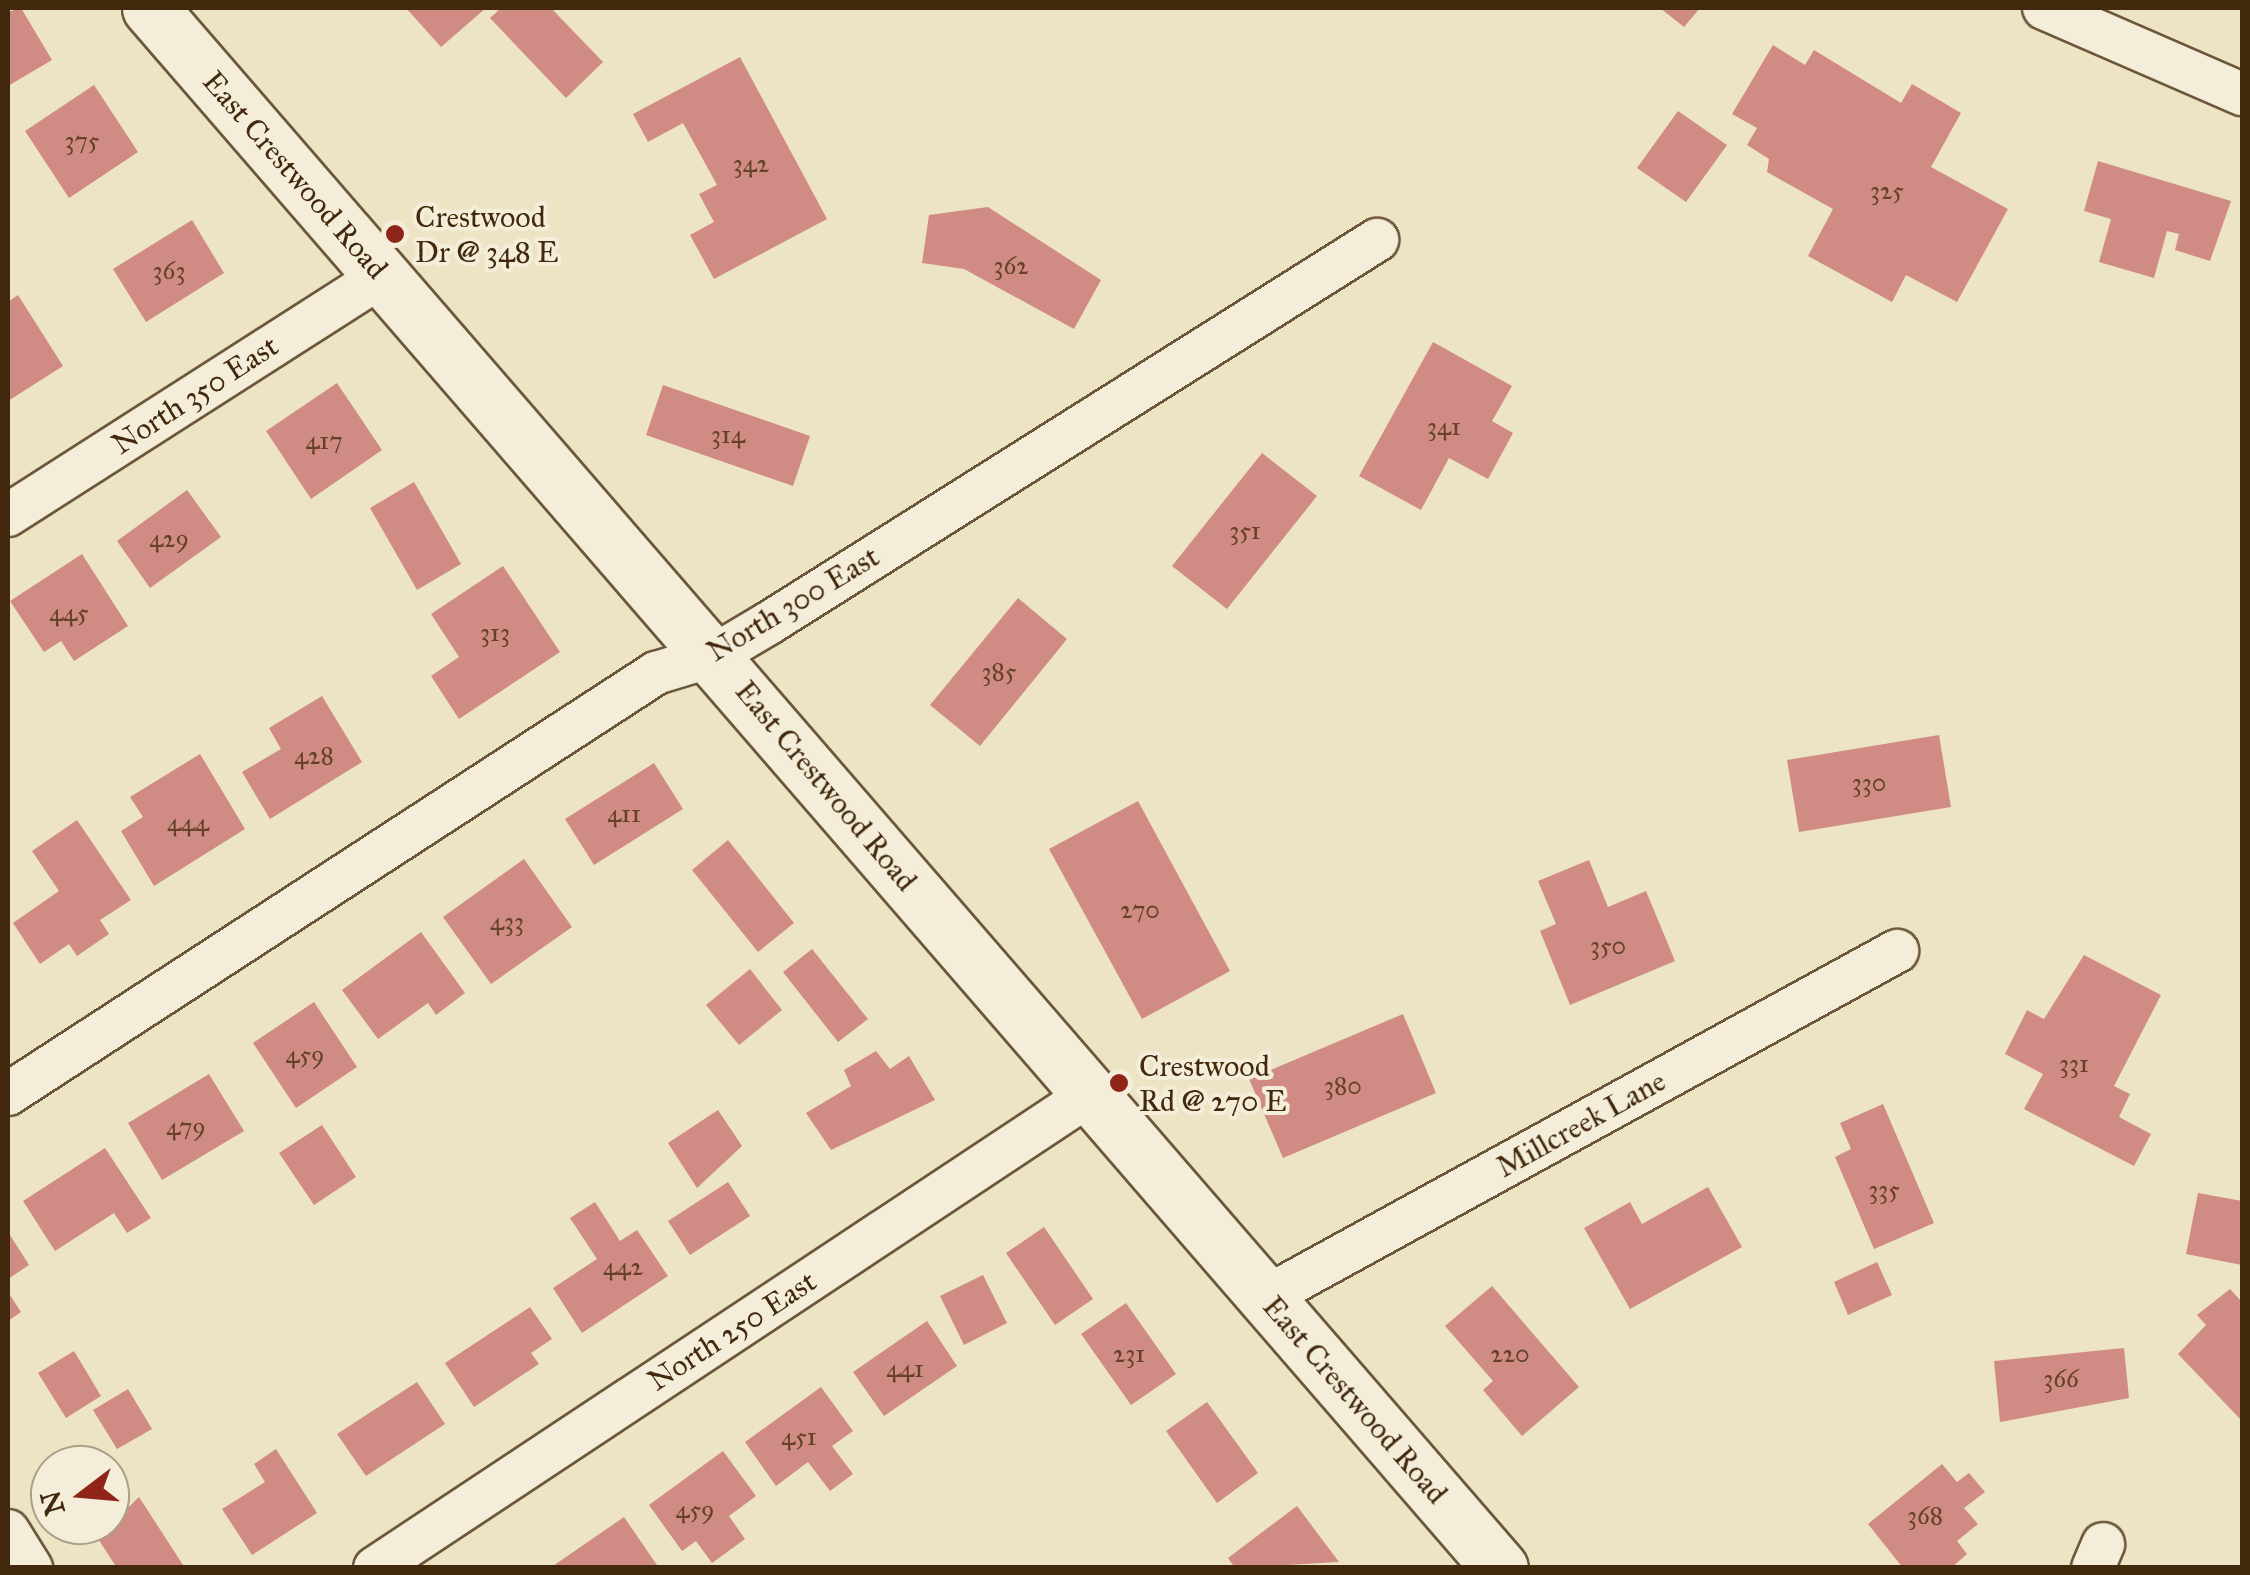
<!DOCTYPE html>
<html>
<head>
<meta charset="utf-8">
<style>
  body { margin:0 }
  #map { position:relative; width:2250px; height:1575px; overflow:hidden; background:#ede3c5; font-family:"IM FELL Great Primer",serif }
  div>[style] { position:absolute }
  [style*='--x'] { left:calc(var(--x)*1px); top:calc(var(--y)*1px); width:calc(var(--w)*1px); rotate:calc(var(--a)*1deg) }
  .building>* { inset:0; background:#d08c84 }
  .roads { filter:drop-shadow(2px 0 #6d573a) drop-shadow(-2px 0 #6d573a) drop-shadow(0 2px #6d573a) drop-shadow(0 -2px #6d573a) }
  .street>* { height:42px; margin:-21px; padding:0 21px; transform-origin:21px; border-radius:21px; background:#f3edd9 }
  .secondary>* { height:55px; margin:-27.5px; padding:0 27.5px; transform-origin:27.5px; border-radius:27.5px; background:#f3edd9 }
  .dots>* { width:28px; height:28px; translate:-50% -50%; box-sizing:border-box; border:5px solid #f3edd9; border-radius:50% }
  span { translate:-50% -50%; white-space:nowrap; text-align:center; line-height:1.15; -webkit-text-stroke:8px #f3edd9; paint-order:stroke }
  .number-label { font-size:25px; color:#66412a }
  .number-label span { -webkit-text-stroke-width:0 }
  .street-label { font-size:30px; color:#42280c }
  .poi-label { font-size:30px; color:#42280c }
  .left { translate:0 -50%; text-align:left }
  .frame { position:absolute; inset:0; border:10px solid #42280c; pointer-events:none }
  .north { position:absolute; left:30px; top:1445px; width:100px; height:100px; box-sizing:border-box; background:#f3edd9; border:2px solid #ac9e87; border-radius:50%; rotate:254deg; font-size:28px; font-weight:700; line-height:40px; text-align:center; color:#42280c }
  .north::after { content:''; display:block; margin:auto; width:35px; height:45px; background:#8f2418; clip-path:polygon(50% 0,100% 100%,50% 72%,0 100%) }
</style>
</head>
<body>
<div id="map">
  <div class="building">
    <div style="clip-path:polygon(21px 8px,52px 60px,8px 86px,8px 12px)"></div>
    <div style="clip-path:polygon(406px 8px,486px 8px,441px 47px)"></div>
    <div style="clip-path:polygon(501px 8px,551px 8px,603px 62px,566px 98px,490px 18px)"></div>
    <div style="clip-path:polygon(1660px 8px,1700px 8px,1684px 27px)"></div>
    <div style="clip-path:polygon(1773px 45px,1805px 65px,1814px 50px,1901px 103px,1912px 84px,1961px 113px,1931px 167px,2008px 209px,1957px 302px,1906px 275px,1892px 302px,1808px 256px,1833px 209px,1767px 172px,1769px 159px,1747px 145px,1757px 128px,1732px 114px)"></div>
    <div style="clip-path:polygon(740px 57px,827px 219px,714px 279px,690px 235px,714px 222px,699px 194px,717px 185px,683px 123px,648px 142px,633px 114px)"></div>
    <div style="clip-path:polygon(94px 85px,138px 152px,69px 198px,25px 131px)"></div>
    <div style="clip-path:polygon(1678px 111px,1727px 145px,1686px 202px,1637px 168px)"></div>
    <div style="clip-path:polygon(2098px 161px,2231px 201px,2210px 261px,2175px 250px,2179px 234px,2167px 231px,2154px 278px,2099px 262px,2111px 219px,2084px 211px)"></div>
    <div style="clip-path:polygon(988px 207px,1101px 280px,1074px 329px,964px 269px,922px 263px,929px 215px)"></div>
    <div style="clip-path:polygon(192px 220px,224px 273px,146px 322px,113px 269px)"></div>
    <div style="clip-path:polygon(18px 295px,63px 366px,8px 401px,8px 302px)"></div>
    <div style="clip-path:polygon(1433px 342px,1512px 386px,1492px 421px,1513px 433px,1488px 479px,1449px 458px,1421px 510px,1359px 476px)"></div>
    <div style="clip-path:polygon(337px 383px,382px 450px,311px 499px,266px 431px)"></div>
    <div style="clip-path:polygon(663px 385px,810px 436px,793px 486px,646px 435px)"></div>
    <div style="clip-path:polygon(1262px 453px,1317px 496px,1227px 609px,1172px 566px)"></div>
    <div style="clip-path:polygon(414px 482px,461px 564px,417px 590px,370px 508px)"></div>
    <div style="clip-path:polygon(187px 490px,221px 537px,150px 588px,117px 541px)"></div>
    <div style="clip-path:polygon(82px 554px,128px 626px,74px 661px,61px 641px,44px 652px,10px 601px)"></div>
    <div style="clip-path:polygon(503px 566px,560px 652px,459px 719px,431px 676px,459px 657px,431px 614px)"></div>
    <div style="clip-path:polygon(1018px 598px,1067px 639px,980px 746px,930px 705px)"></div>
    <div style="clip-path:polygon(322px 696px,362px 762px,270px 819px,242px 772px,281px 749px,269px 728px)"></div>
    <div style="clip-path:polygon(1939px 735px,1951px 807px,1799px 832px,1787px 760px)"></div>
    <div style="clip-path:polygon(200px 754px,245px 829px,154px 886px,121px 831px,143px 817px,130px 797px)"></div>
    <div style="clip-path:polygon(654px 763px,683px 809px,594px 865px,565px 819px)"></div>
    <div style="clip-path:polygon(1138px 801px,1230px 971px,1142px 1019px,1049px 849px)"></div>
    <div style="clip-path:polygon(77px 820px,131px 900px,100px 920px,109px 934px,77px 956px,69px 944px,40px 964px,13px 923px,59px 891px,32px 851px)"></div>
    <div style="clip-path:polygon(728px 840px,794px 923px,758px 952px,692px 870px)"></div>
    <div style="clip-path:polygon(524px 859px,572px 927px,491px 984px,443px 917px)"></div>
    <div style="clip-path:polygon(1589px 860px,1608px 907px,1646px 891px,1675px 961px,1570px 1005px,1540px 931px,1556px 924px,1538px 881px)"></div>
    <div style="clip-path:polygon(421px 932px,465px 993px,436px 1015px,428px 1003px,378px 1039px,342px 990px)"></div>
    <div style="clip-path:polygon(812px 949px,868px 1019px,838px 1042px,783px 972px)"></div>
    <div style="clip-path:polygon(2084px 955px,2161px 995px,2114px 1086px,2130px 1094px,2119px 1117px,2151px 1134px,2134px 1166px,2024px 1109px,2043px 1074px,2005px 1054px,2027px 1010px,2044px 1019px)"></div>
    <div style="clip-path:polygon(750px 969px,782px 1010px,739px 1045px,706px 1005px)"></div>
    <div style="clip-path:polygon(314px 1002px,357px 1067px,296px 1108px,253px 1043px)"></div>
    <div style="clip-path:polygon(1403px 1014px,1436px 1093px,1283px 1158px,1249px 1079px)"></div>
    <div style="clip-path:polygon(876px 1051px,890px 1069px,909px 1056px,935px 1100px,831px 1150px,806px 1113px,851px 1086px,844px 1070px)"></div>
    <div style="clip-path:polygon(209px 1074px,244px 1131px,162px 1180px,128px 1123px)"></div>
    <div style="clip-path:polygon(1883px 1104px,1934px 1223px,1874px 1249px,1835px 1157px,1851px 1149px,1840px 1123px)"></div>
    <div style="clip-path:polygon(718px 1110px,742px 1146px,697px 1188px,668px 1143px)"></div>
    <div style="clip-path:polygon(322px 1125px,356px 1177px,314px 1205px,279px 1153px)"></div>
    <div style="clip-path:polygon(105px 1148px,151px 1218px,127px 1233px,114px 1213px,55px 1251px,23px 1201px)"></div>
    <div style="clip-path:polygon(728px 1182px,750px 1216px,690px 1255px,668px 1221px)"></div>
    <div style="clip-path:polygon(1708px 1187px,1742px 1247px,1630px 1309px,1584px 1228px,1630px 1202px,1642px 1224px)"></div>
    <div style="clip-path:polygon(2198px 1193px,2242px 1201px,2242px 1265px,2186px 1254px)"></div>
    <div style="clip-path:polygon(595px 1202px,620px 1241px,637px 1230px,668px 1276px,582px 1333px,553px 1288px,597px 1259px,570px 1218px)"></div>
    <div style="clip-path:polygon(1044px 1227px,1093px 1299px,1055px 1325px,1006px 1253px)"></div>
    <div style="clip-path:polygon(8px 1232px,29px 1265px,8px 1279px)"></div>
    <div style="clip-path:polygon(1877px 1262px,1892px 1295px,1848px 1315px,1834px 1282px)"></div>
    <div style="clip-path:polygon(983px 1275px,1007px 1323px,964px 1345px,940px 1296px)"></div>
    <div style="clip-path:polygon(1492px 1286px,1579px 1387px,1522px 1436px,1483px 1390px,1493px 1381px,1445px 1326px)"></div>
    <div style="clip-path:polygon(2230px 1289px,2242px 1302px,2242px 1421px,2178px 1354px,2206px 1325px,2197px 1315px)"></div>
    <div style="clip-path:polygon(8px 1292px,21px 1312px,8px 1321px)"></div>
    <div style="clip-path:polygon(1126px 1303px,1176px 1374px,1131px 1405px,1081px 1334px)"></div>
    <div style="clip-path:polygon(530px 1307px,552px 1339px,531px 1353px,539px 1364px,474px 1407px,445px 1363px)"></div>
    <div style="clip-path:polygon(927px 1321px,957px 1366px,884px 1416px,853px 1372px)"></div>
    <div style="clip-path:polygon(2124px 1348px,2129px 1398px,2000px 1422px,1994px 1361px)"></div>
    <div style="clip-path:polygon(74px 1351px,101px 1396px,66px 1418px,38px 1373px)"></div>
    <div style="clip-path:polygon(417px 1382px,445px 1424px,366px 1476px,337px 1434px)"></div>
    <div style="clip-path:polygon(821px 1387px,853px 1431px,832px 1446px,853px 1474px,830px 1491px,808px 1462px,776px 1486px,745px 1442px)"></div>
    <div style="clip-path:polygon(128px 1389px,152px 1429px,117px 1449px,93px 1410px)"></div>
    <div style="clip-path:polygon(1207px 1402px,1258px 1473px,1217px 1503px,1166px 1431px)"></div>
    <div style="clip-path:polygon(276px 1449px,317px 1513px,252px 1555px,222px 1509px,265px 1482px,254px 1464px)"></div>
    <div style="clip-path:polygon(723px 1451px,756px 1496px,729px 1516px,745px 1539px,712px 1563px,696px 1541px,682px 1551px,649px 1505px)"></div>
    <div style="clip-path:polygon(1942px 1464px,1957px 1482px,1969px 1473px,1985px 1492px,1964px 1508px,1978px 1524px,1957px 1541px,1967px 1554px,1951px 1568px,1903px 1568px,1868px 1524px)"></div>
    <div style="clip-path:polygon(139px 1497px,185px 1568px,117px 1568px,91px 1528px,110px 1525px)"></div>
    <div style="clip-path:polygon(1297px 1506px,1339px 1562px,1235px 1568px,1228px 1558px)"></div>
    <div style="clip-path:polygon(624px 1517px,659px 1568px,550px 1568px)"></div>
  </div>
  <div class="roads">
    <div class="street">
      <div style="--x:2044;--y:8;--w:216;--a:23.5"></div>
      <div style="--x:8;--y:515;--w:444;--a:-32.6"></div>
      <div style="--x:8;--y:1094;--w:773;--a:-33.01"></div>
      <div style="--x:656;--y:673;--w:62;--a:-17"></div>
      <div style="--x:715;--y:655;--w:63;--a:-30.7"></div>
      <div style="--x:769;--y:623;--w:719;--a:-32.21"></div>
      <div style="--x:1266;--y:1297;--w:720;--a:-28.74"></div>
      <div style="--x:8;--y:1531;--w:44;--a:58.1"></div>
      <div style="--x:375;--y:1568;--w:856;--a:-33.52"></div>
      <div style="--x:2093;--y:1568;--w:26;--a:-67"></div>
    </div>
    <div class="secondary">
      <div style="--x:150;--y:8;--w:2063;--a:49.13"></div>
    </div>
  </div>
  <div class="dots">
    <div style="left:395px;top:234px;background:#8f2418"></div>
    <div style="left:1119px;top:1083px;background:#8f2418"></div>
  </div>
  <div class="number-label">
    <span style="left:82px;top:141px">375</span>
    <span style="left:751px;top:164px">342</span>
    <span style="left:1887px;top:191px">325</span>
    <span style="left:1011px;top:266px">362</span>
    <span style="left:169px;top:271px">363</span>
    <span style="left:1444px;top:427px">341</span>
    <span style="left:728px;top:435px">314</span>
    <span style="left:324px;top:441px">417</span>
    <span style="left:1245px;top:531px">351</span>
    <span style="left:169px;top:539px">429</span>
    <span style="left:69px;top:613px">445</span>
    <span style="left:495px;top:633px">313</span>
    <span style="left:999px;top:672px">385</span>
    <span style="left:314px;top:756px">428</span>
    <span style="left:1869px;top:783px">330</span>
    <span style="left:624px;top:814px">411</span>
    <span style="left:188px;top:823px">444</span>
    <span style="left:1140px;top:910px">270</span>
    <span style="left:507px;top:922px">433</span>
    <span style="left:1608px;top:946px">350</span>
    <span style="left:305px;top:1055px">459</span>
    <span style="left:2074px;top:1064px">331</span>
    <span style="left:1343px;top:1086px">380</span>
    <span style="left:186px;top:1127px">479</span>
    <span style="left:1884px;top:1190px">335</span>
    <span style="left:623px;top:1267px">442</span>
    <span style="left:1129px;top:1354px">231</span>
    <span style="left:1510px;top:1354px">220</span>
    <span style="left:905px;top:1369px">441</span>
    <span style="left:2061px;top:1379px">366</span>
    <span style="left:799px;top:1437px">451</span>
    <span style="left:695px;top:1510px">459</span>
    <span style="left:1925px;top:1516px">368</span>
  </div>
  <div class="street-label">
    <span style="left:295px;top:175px;rotate:49deg">East Crestwood Road</span>
    <span style="left:195px;top:395px;rotate:-33deg">North 350 East</span>
    <span style="left:793px;top:604px;rotate:-31deg">North 300 East</span>
    <span style="left:826px;top:786px;rotate:50deg">East Crestwood Road</span>
    <span style="left:1581px;top:1124px;rotate:-29deg">Millcreek Lane</span>
    <span style="left:732px;top:1331px;rotate:-33deg">North 250 East</span>
    <span style="left:1355px;top:1400px;rotate:49deg">East Crestwood Road</span>
  </div>
  <div class="poi-label">
    <span class="left" style="left:415px;top:234px">Crestwood<br>Dr @ 348 E</span>
    <span class="left" style="left:1139px;top:1083px">Crestwood<br>Rd @ 270 E</span>
  </div>
  <div class="frame"></div>
  <div class="north">N</div>
</div>
</body>
</html>
